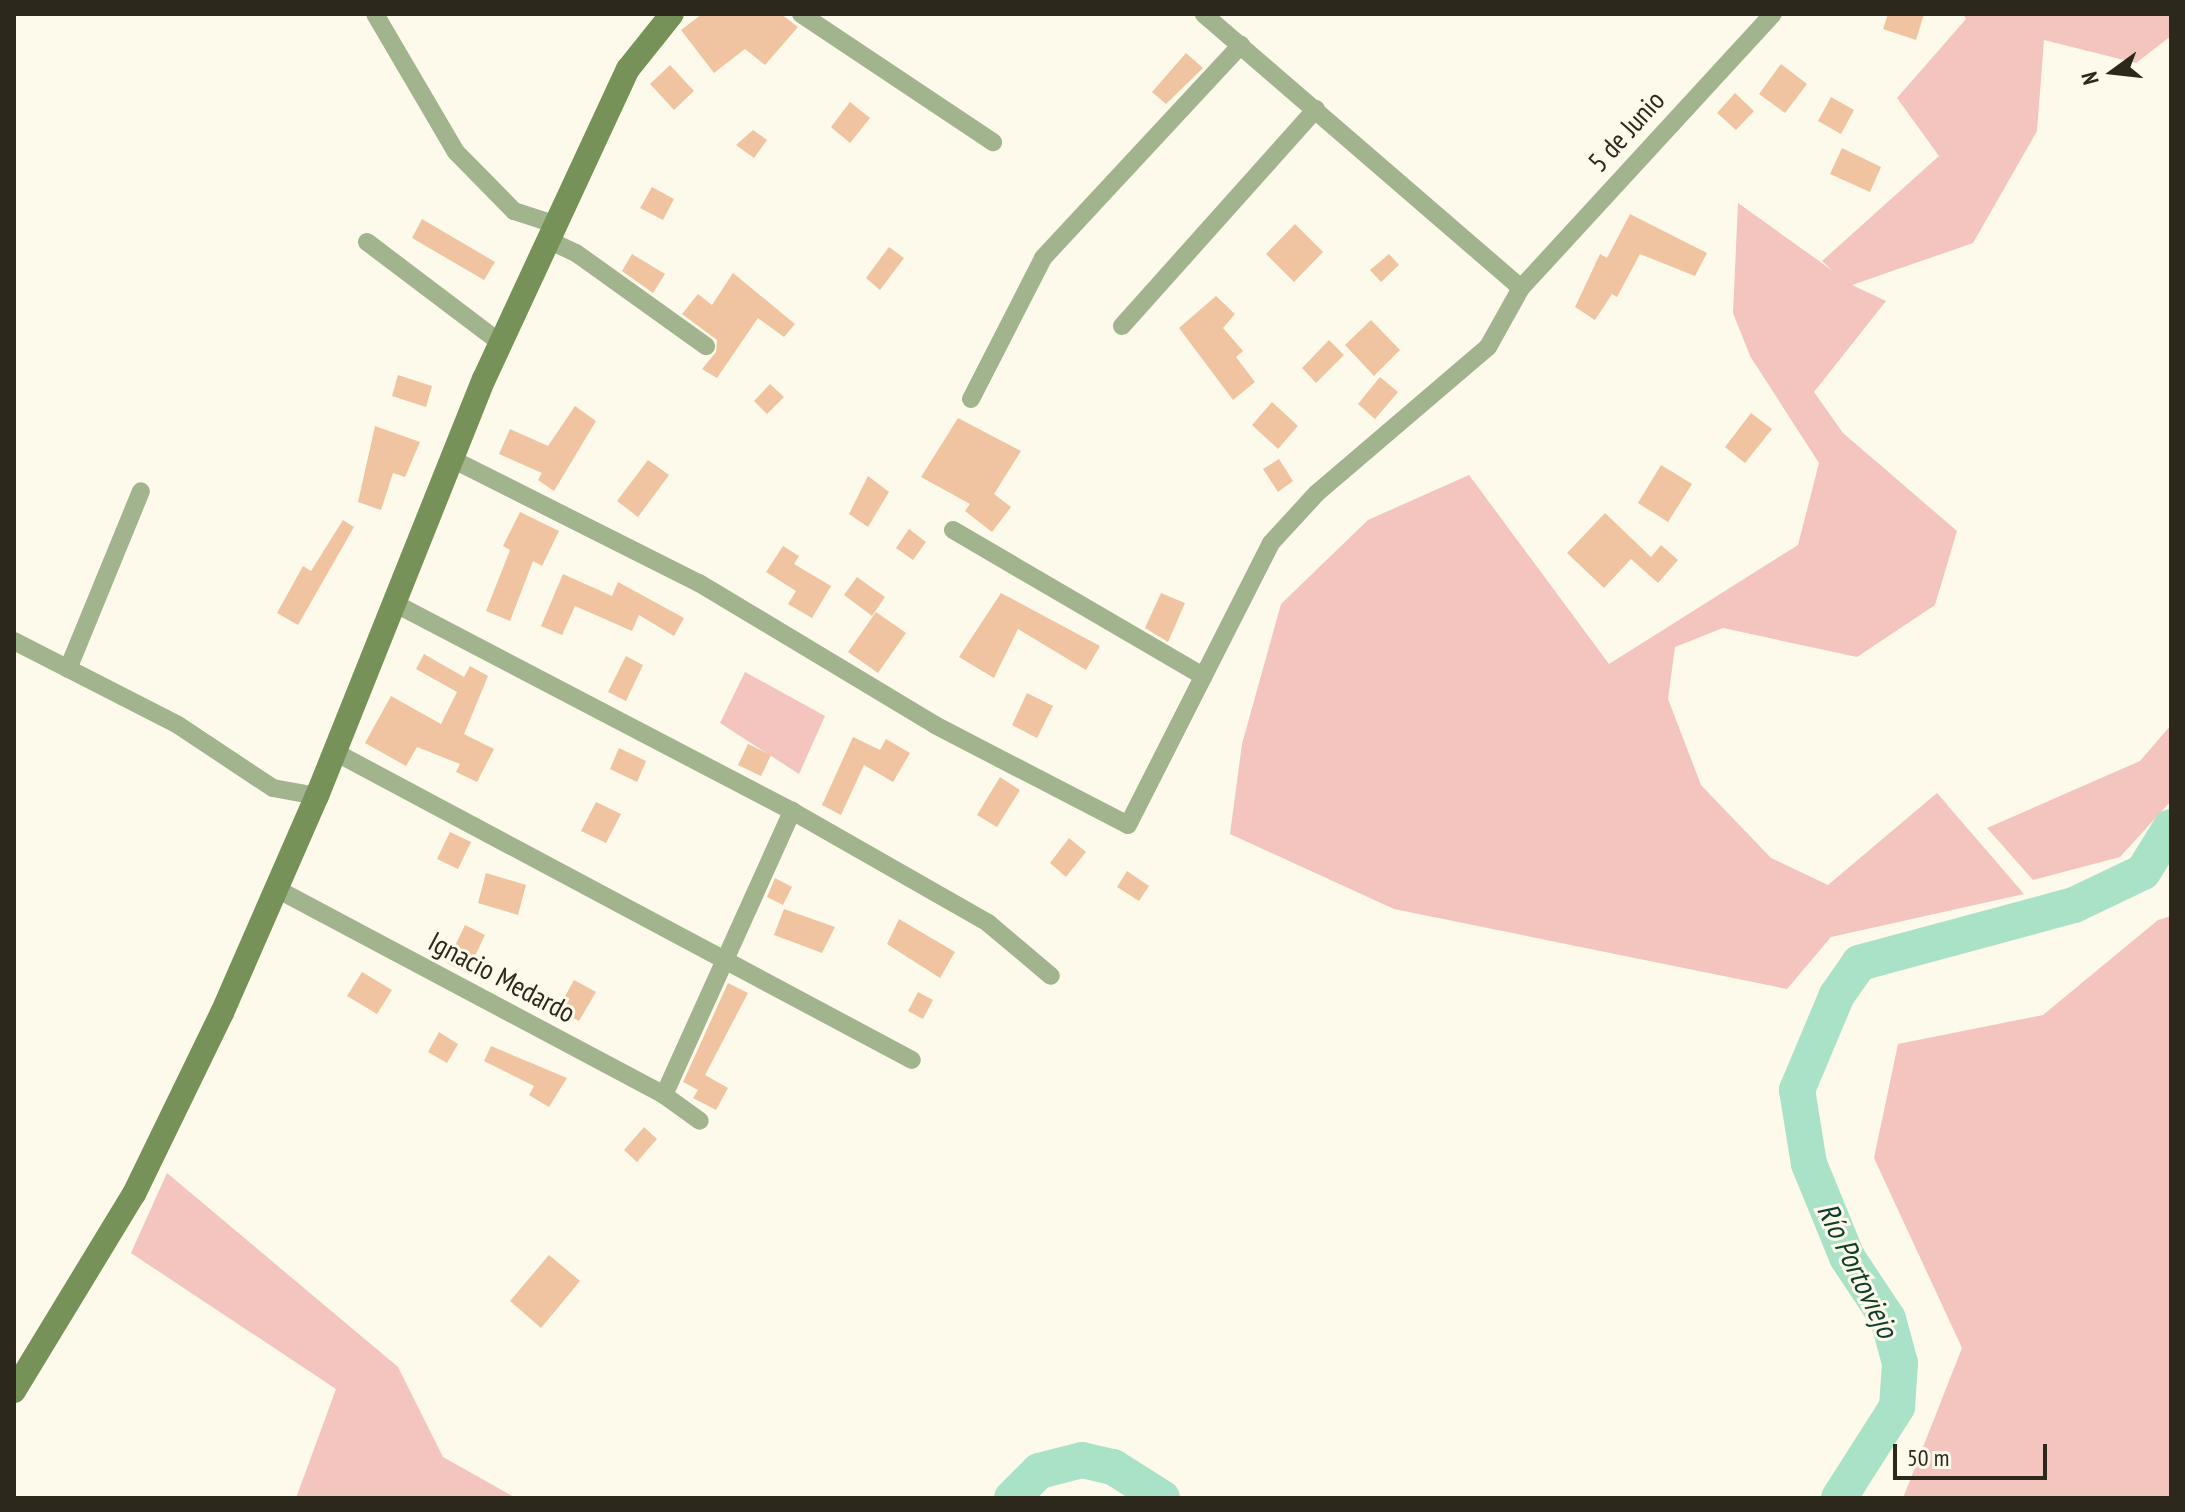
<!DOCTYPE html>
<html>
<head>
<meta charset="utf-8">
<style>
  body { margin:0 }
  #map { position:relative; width:2185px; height:1512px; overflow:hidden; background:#fdfaeb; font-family:"PT Sans Narrow",sans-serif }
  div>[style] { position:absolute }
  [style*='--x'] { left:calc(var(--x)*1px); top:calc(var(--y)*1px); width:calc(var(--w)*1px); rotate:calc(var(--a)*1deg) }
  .green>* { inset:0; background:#f4c4be }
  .river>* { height:36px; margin:-18px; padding:0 18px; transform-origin:18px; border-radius:18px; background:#a9e2c6 }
  .building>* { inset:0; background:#f0c4a0 }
  .street>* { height:18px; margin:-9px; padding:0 9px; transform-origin:9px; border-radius:9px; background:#a1b48e }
  .secondary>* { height:24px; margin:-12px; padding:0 12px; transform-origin:12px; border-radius:12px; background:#769258 }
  span { translate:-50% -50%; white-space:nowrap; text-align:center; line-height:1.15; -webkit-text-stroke:6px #fdfaeb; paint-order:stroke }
  .street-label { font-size:28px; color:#2c281b }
  .water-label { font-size:30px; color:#0f3e2c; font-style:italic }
  .frame { position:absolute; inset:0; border:16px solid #2c281b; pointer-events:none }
  .north { position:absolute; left:2073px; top:32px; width:80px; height:80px; -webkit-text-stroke:6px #fdfaeb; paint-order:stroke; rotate:255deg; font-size:22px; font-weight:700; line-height:32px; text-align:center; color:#2c281b }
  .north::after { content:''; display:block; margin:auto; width:28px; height:36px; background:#2c281b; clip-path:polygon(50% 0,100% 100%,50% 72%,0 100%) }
  .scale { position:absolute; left:1893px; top:1444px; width:154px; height:36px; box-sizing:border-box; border:4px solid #2c281b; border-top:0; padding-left:10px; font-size:24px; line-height:28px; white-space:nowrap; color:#2c281b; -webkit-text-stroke:6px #fdfaeb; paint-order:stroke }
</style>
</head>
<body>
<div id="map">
  <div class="green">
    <div style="clip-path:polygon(1963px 14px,2171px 14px,2171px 36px,2136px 63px,2044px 40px,2037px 131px,1973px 243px,1852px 285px,1886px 301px,1814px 392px,1843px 433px,1957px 531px,1935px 605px,1857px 657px,1723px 628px,1675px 647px,1668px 699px,1701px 785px,1771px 858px,1828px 885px,1937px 793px,2024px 894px,1831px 937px,1787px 989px,1394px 909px,1230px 834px,1242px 744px,1281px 604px,1368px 520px,1469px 475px,1609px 664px,1798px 545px,1819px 463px,1750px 356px,1733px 313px,1738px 203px,1833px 271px,1822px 261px,1939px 156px,1897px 98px,1966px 19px)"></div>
    <div style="clip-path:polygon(745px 672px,825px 716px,799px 774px,720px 723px)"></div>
    <div style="clip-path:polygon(2171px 725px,2171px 801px,2120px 857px,2033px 880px,1987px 828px,2140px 761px)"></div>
    <div style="clip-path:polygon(2171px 916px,2171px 1498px,1903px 1498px,1962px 1348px,1874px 1158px,1898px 1044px,2043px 1015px,2158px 920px)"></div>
    <div style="clip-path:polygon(167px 1173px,398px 1367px,443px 1457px,516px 1498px,296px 1498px,336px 1389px,131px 1253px)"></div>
  </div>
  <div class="river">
    <div style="--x:1012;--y:1498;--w:38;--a:-45"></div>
    <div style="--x:1039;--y:1471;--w:44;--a:-14.3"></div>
    <div style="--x:1082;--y:1460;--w:32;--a:13"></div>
    <div style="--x:1113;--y:1467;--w:58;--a:32.3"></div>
    <div style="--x:1839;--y:1498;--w:108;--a:-57.5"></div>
    <div style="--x:1897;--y:1407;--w:44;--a:-86.1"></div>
    <div style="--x:1900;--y:1363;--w:46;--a:-105.3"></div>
    <div style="--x:1888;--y:1319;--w:74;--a:-123.5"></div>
    <div style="--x:1847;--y:1257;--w:100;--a:-112.2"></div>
    <div style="--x:1809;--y:1164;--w:75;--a:-99.2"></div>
    <div style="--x:1797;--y:1090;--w:103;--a:-67.2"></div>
    <div style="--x:1837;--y:995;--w:39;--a:-55"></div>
    <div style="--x:1859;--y:963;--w:223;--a:-15.1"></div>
    <div style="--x:2074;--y:905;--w:76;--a:-25.6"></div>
    <div style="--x:2143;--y:872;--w:53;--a:-58.1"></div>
  </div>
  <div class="building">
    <div style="clip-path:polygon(702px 14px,781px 14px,798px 27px,765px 65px,745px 49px,714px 73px,681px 30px)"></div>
    <div style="clip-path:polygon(1888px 14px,1924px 14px,1916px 40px,1883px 29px)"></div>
    <div style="clip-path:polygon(1186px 53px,1203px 68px,1166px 104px,1152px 92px)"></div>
    <div style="clip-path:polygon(1781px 64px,1807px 84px,1785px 113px,1759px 94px)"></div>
    <div style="clip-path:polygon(670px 65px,694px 91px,674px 110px,650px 84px)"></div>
    <div style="clip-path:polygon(1735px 93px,1754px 111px,1736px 130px,1717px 113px)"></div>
    <div style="clip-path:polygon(1831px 97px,1854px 110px,1841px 134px,1818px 121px)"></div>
    <div style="clip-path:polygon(850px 102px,870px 118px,850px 143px,831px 127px)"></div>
    <div style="clip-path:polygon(753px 130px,767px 140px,754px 158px,736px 145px)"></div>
    <div style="clip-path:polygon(1842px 148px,1881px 167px,1870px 192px,1830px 174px)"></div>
    <div style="clip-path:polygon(652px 187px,674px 199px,663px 220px,640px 208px)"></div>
    <div style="clip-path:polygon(1630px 214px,1707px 253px,1695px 276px,1640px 254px,1617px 297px,1612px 294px,1595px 320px,1575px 307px,1600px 254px,1607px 258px)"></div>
    <div style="clip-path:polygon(422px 219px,495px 262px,484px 280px,412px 238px)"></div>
    <div style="clip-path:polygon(1295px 224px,1323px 252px,1294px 282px,1266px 254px)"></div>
    <div style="clip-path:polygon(889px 247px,904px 258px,880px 290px,866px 278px)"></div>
    <div style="clip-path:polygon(632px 254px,665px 274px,653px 293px,622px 271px)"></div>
    <div style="clip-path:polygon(1389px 254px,1399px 265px,1381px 282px,1370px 270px)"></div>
    <div style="clip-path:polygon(733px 273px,795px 324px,784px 337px,758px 318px,717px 378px,702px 369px,716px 352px,717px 340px,682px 314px,698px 294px,712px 305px)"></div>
    <div style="clip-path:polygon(1216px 296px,1235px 314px,1223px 328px,1243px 351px,1236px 357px,1255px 382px,1233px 400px,1179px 328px)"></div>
    <div style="clip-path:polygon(1371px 320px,1400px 350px,1374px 376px,1345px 345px)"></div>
    <div style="clip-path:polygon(1329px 340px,1344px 355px,1316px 383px,1302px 368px)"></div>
    <div style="clip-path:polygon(398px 375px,432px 386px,426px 407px,392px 396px)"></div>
    <div style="clip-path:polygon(1380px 377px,1398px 392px,1375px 419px,1358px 404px)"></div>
    <div style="clip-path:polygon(770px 384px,784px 397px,767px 414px,754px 401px)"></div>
    <div style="clip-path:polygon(1272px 402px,1298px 426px,1278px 449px,1252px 425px)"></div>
    <div style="clip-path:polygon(575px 406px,596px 421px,554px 491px,538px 480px,542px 473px,499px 454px,510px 429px,548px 446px)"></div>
    <div style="clip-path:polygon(1751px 413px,1772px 429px,1745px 463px,1725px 447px)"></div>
    <div style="clip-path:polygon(958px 418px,1021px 451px,994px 494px,1011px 507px,992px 532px,965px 511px,970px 504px,921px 477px)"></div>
    <div style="clip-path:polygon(375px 426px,420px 442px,405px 477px,393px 473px,381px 510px,358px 502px)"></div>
    <div style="clip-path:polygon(1279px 459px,1293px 481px,1278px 492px,1263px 469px)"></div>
    <div style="clip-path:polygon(648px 460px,669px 475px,638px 517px,617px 501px)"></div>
    <div style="clip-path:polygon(1661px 465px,1692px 484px,1668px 522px,1638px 503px)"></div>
    <div style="clip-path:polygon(868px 476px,889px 492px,868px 527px,849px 514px)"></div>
    <div style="clip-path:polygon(520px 512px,559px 531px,542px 566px,533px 561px,510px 621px,486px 611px,510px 550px,503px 546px)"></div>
    <div style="clip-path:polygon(1605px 513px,1651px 557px,1661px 545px,1678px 560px,1658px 583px,1631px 559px,1604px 588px,1567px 553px)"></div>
    <div style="clip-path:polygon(343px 520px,354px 527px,298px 625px,277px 613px,303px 566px,311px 571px)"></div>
    <div style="clip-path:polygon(909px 529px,926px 542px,913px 560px,896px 548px)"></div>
    <div style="clip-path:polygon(783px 546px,799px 556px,794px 564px,831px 586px,812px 618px,788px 604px,796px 591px,766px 572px)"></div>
    <div style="clip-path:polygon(563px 574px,612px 596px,618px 582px,684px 618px,674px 636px,639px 615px,632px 631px,575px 606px,562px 635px,541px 626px)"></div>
    <div style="clip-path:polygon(857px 577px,885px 597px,872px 616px,844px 595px)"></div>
    <div style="clip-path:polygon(1001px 593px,1100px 646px,1086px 670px,1018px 629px,994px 678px,959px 657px)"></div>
    <div style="clip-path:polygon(1161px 593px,1185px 603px,1168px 642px,1145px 628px)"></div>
    <div style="clip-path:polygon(876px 612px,906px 633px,878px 673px,848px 652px)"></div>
    <div style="clip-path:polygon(424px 654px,464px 677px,470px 666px,488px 676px,464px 734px,494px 749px,477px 782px,456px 772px,460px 764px,417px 747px,406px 766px,365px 743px,391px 696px,441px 724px,457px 692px,416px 669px)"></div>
    <div style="clip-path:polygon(626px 656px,643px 665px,626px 701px,608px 692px)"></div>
    <div style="clip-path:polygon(1027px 693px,1053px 706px,1037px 738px,1012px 725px)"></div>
    <div style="clip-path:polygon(853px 737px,880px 750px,886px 739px,910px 753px,893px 782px,864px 765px,841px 815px,822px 805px)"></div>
    <div style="clip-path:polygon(748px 744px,771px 755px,761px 776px,738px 765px)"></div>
    <div style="clip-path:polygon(619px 748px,646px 761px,637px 782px,610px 769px)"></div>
    <div style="clip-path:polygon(1000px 777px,1020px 790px,997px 827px,977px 815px)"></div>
    <div style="clip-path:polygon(596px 802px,621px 814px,606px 843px,581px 831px)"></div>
    <div style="clip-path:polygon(450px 832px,471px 842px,458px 869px,437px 859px)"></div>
    <div style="clip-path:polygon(1069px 838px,1086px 852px,1066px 877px,1050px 863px)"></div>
    <div style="clip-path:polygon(1127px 871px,1149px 886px,1139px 901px,1117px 887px)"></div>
    <div style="clip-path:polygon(486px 873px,526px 885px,518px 915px,478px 903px)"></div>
    <div style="clip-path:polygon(775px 878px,792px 887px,783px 905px,767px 897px)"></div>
    <div style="clip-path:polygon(784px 909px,835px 927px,822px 953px,774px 935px)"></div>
    <div style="clip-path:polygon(899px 919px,955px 952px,940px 978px,887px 944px)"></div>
    <div style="clip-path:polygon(465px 925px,485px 935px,467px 973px,447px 963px)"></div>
    <div style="clip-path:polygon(362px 972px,392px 990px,377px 1014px,347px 996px)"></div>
    <div style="clip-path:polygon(574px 980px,596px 992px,579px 1021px,558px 1009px)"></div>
    <div style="clip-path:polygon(728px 983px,748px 993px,705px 1075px,728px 1088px,716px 1110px,693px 1098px,698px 1090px,683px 1082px)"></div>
    <div style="clip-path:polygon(918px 992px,933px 1000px,923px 1019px,908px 1011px)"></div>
    <div style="clip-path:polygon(439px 1032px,458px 1044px,447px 1063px,428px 1052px)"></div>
    <div style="clip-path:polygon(491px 1046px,567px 1078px,549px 1107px,529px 1095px,534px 1086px,484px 1061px)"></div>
    <div style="clip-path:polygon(644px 1127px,657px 1139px,637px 1162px,624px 1150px)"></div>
    <div style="clip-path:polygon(549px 1255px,580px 1281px,541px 1328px,510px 1301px)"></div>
  </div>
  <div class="street">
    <div style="--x:375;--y:14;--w:160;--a:59.6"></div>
    <div style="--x:456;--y:152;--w:83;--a:45.5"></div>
    <div style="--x:514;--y:211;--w:42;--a:18"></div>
    <div style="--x:801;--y:14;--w:231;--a:33.7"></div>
    <div style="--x:548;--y:240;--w:31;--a:25"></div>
    <div style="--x:576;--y:253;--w:160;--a:35.6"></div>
    <div style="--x:367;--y:242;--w:169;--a:37.1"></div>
    <div style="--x:1521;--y:288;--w:372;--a:-47.4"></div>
    <div style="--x:1122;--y:326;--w:291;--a:-48.2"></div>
    <div style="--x:971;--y:399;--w:158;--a:-62.9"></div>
    <div style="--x:1043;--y:258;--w:291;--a:-47.1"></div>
    <div style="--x:452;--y:459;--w:276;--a:26.7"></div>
    <div style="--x:699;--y:583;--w:275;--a:31"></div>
    <div style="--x:935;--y:725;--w:217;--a:27.4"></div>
    <div style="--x:1128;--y:825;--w:316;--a:-63.1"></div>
    <div style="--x:1271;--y:543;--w:68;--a:-47.4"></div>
    <div style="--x:1317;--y:493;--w:225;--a:-40.5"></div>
    <div style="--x:1488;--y:347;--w:68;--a:-60.8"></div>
    <div style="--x:1521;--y:288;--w:419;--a:-139.2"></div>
    <div style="--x:953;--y:530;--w:290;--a:30.3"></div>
    <div style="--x:394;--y:603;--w:449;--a:27.6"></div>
    <div style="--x:792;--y:811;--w:226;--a:29.7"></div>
    <div style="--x:988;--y:923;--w:82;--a:40.1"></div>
    <div style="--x:14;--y:641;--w:184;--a:27.1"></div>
    <div style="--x:178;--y:725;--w:114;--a:33.6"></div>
    <div style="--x:273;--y:788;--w:45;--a:10.3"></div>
    <div style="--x:68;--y:669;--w:192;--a:-67.7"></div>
    <div style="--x:333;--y:751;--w:656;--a:28.09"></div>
    <div style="--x:275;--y:888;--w:441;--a:28"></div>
    <div style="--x:664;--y:1095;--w:44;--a:35.8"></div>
    <div style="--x:664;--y:1095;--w:312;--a:-65.7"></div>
  </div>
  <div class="secondary">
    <div style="--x:14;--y:1391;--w:231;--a:-58.7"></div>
    <div style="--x:134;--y:1194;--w:201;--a:-64.1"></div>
    <div style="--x:222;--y:1013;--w:237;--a:-66.4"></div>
    <div style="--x:317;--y:796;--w:449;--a:-68.2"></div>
    <div style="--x:484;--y:379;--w:342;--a:-65.1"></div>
    <div style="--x:628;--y:69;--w:70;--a:-51.3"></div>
  </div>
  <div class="street-label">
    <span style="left:1626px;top:131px;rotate:-48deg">5 de Junio</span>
    <span style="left:502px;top:977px;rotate:28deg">Ignacio Medardo</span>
  </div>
  <div class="water-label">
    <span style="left:1858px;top:1270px;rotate:64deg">Río Portoviejo</span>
  </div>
  <div class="frame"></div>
  <div class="north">N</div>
  <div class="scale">50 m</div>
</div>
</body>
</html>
